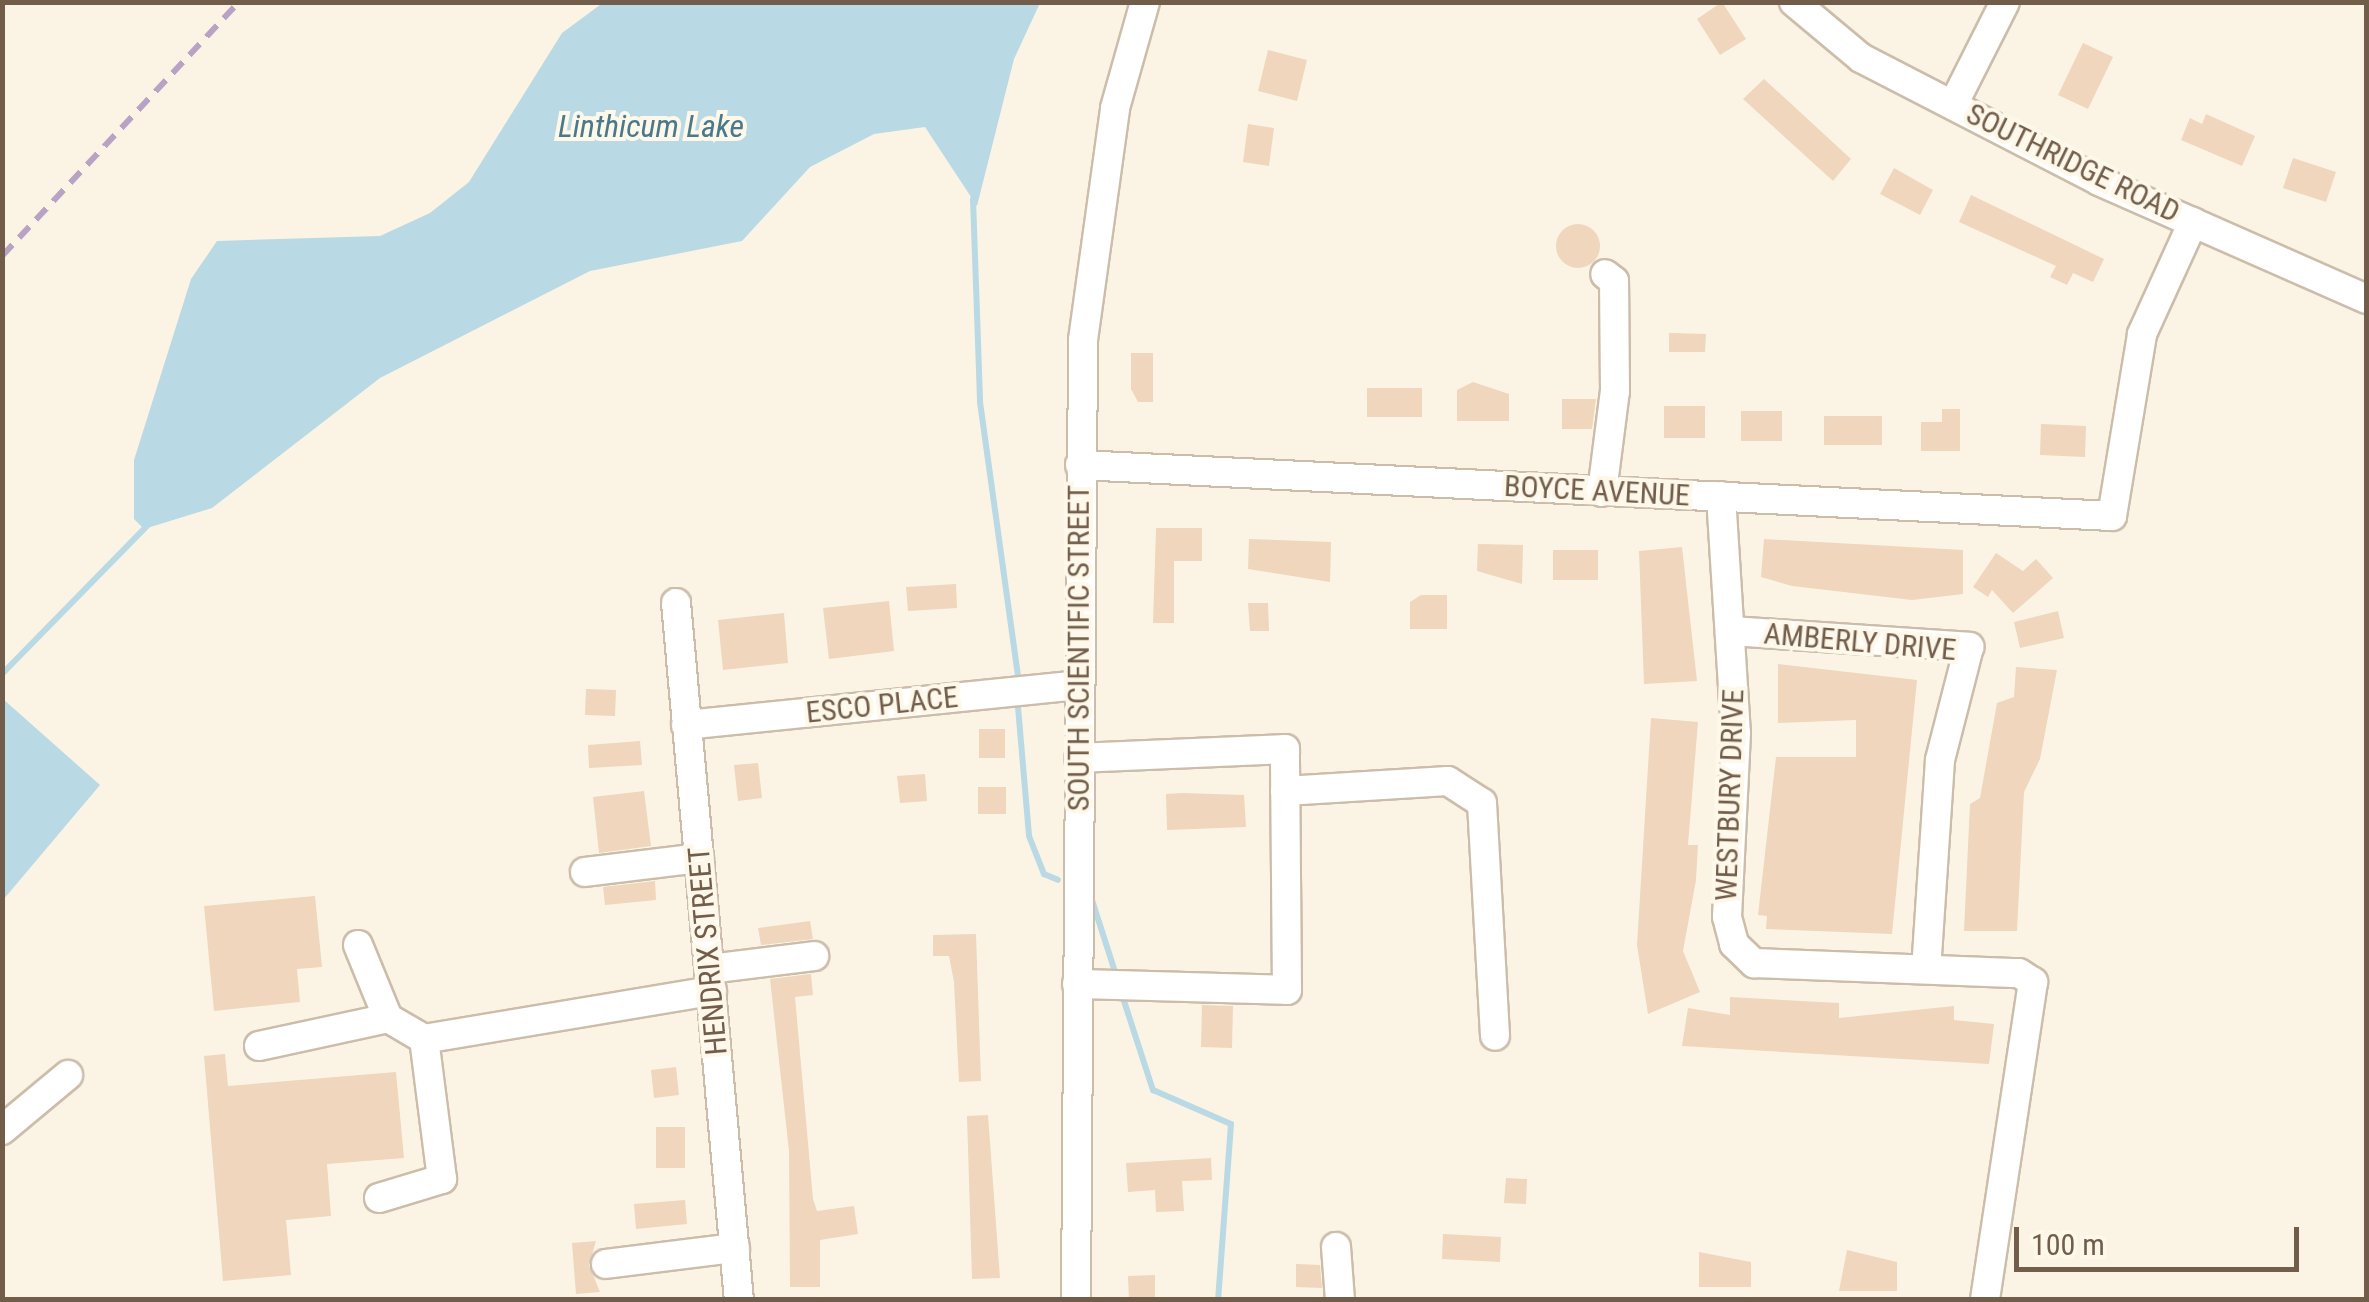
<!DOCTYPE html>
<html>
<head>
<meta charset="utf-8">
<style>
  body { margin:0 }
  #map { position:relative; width:2369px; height:1302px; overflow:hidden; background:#fbf4e4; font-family:"Roboto Condensed",sans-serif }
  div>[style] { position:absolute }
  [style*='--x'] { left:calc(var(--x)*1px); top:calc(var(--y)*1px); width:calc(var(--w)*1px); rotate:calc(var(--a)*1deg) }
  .water>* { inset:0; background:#b9d9e4 }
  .stream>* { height:6px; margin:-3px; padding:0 3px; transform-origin:3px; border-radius:3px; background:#b9d9e4 }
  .building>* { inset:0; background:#efd6bd }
  .round { border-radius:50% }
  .roads { filter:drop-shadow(2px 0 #ccbdab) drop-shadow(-2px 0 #ccbdab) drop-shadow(0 2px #ccbdab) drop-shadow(0 -2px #ccbdab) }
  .minor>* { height:28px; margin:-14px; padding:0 14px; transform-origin:14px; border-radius:14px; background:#fff }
  .rail>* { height:6px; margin-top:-3px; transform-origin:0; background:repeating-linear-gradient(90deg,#b8a3c4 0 15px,transparent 0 25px) }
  span { translate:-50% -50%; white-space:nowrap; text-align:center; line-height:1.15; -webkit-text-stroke:8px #fef8ea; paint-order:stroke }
  .street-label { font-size:30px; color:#725d4b }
  .water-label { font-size:32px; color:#49798b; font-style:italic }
  .frame { position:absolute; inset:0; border:5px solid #725d4b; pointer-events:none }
  .scale { position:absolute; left:2014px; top:1227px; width:285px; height:45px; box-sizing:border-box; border:5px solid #725d4b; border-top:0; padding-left:12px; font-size:30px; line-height:35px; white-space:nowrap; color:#725d4b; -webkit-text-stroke:8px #fef8ea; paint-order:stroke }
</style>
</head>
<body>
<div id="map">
  <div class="water">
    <div style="clip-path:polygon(604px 2px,1040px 3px,1014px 59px,977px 206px,925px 127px,874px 134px,810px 167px,742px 241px,590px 271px,380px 378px,212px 508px,144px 529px,134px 519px,134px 460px,191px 279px,217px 241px,380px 236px,430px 213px,469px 182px,562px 33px)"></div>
    <div style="clip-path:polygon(3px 699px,100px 785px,3px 900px)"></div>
  </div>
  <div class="stream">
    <div style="--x:973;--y:199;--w:203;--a:88"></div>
    <div style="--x:980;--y:402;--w:277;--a:82.1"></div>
    <div style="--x:2;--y:674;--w:209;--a:-45.6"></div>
    <div style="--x:1018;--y:707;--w:129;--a:85.1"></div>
    <div style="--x:1029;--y:836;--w:41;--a:68.5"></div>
    <div style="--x:1044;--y:874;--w:15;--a:23"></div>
    <div style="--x:1091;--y:897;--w:82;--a:72.2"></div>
    <div style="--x:1124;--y:1001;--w:94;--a:72"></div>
    <div style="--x:1153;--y:1090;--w:85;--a:23.6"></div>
    <div style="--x:1231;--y:1124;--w:176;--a:94.2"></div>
  </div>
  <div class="building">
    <div style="clip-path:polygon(1722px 2px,1746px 39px,1720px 55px,1697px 19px)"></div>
    <div style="clip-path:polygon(2083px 43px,2113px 57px,2088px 109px,2058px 95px)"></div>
    <div style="clip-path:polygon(1268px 50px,1307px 60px,1297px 101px,1258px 91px)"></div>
    <div style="clip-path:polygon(1764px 79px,1851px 159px,1833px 181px,1743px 99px)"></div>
    <div style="clip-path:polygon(2206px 114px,2255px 136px,2242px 166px,2181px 140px,2190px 118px,2202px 124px)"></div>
    <div style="clip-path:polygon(1248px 124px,1274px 128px,1269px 166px,1243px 162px)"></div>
    <div style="clip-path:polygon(2293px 158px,2336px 172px,2326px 202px,2283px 188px)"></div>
    <div style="clip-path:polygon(1894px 168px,1933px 190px,1920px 215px,1880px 194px)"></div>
    <div style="clip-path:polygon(1971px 195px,2104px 259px,2093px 282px,2073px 273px,2067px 285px,2050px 277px,2056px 266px,1959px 222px)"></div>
    <div class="round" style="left:1556px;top:224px;width:44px;height:44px"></div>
    <div style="clip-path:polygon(1669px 333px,1706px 334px,1705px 352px,1669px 352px)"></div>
    <div style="clip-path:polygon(1131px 353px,1153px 353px,1153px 402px,1138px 402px,1131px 389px)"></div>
    <div style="clip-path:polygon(1473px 382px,1509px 394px,1509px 421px,1457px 421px,1457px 390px)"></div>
    <div style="clip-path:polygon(1367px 388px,1422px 388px,1422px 417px,1367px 417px)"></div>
    <div style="clip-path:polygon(1562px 399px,1596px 399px,1592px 429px,1562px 429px)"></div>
    <div style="clip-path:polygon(1664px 406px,1705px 406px,1705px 438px,1664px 438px)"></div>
    <div style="clip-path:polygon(1942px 409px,1960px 409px,1960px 451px,1921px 451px,1921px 422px,1942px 422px)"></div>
    <div style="clip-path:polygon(1741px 411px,1782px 411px,1782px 441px,1741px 441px)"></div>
    <div style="clip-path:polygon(1824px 416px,1882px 416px,1882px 445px,1824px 445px)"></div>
    <div style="clip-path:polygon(2041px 424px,2086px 426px,2085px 457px,2040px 455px)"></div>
    <div style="clip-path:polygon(1156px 528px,1202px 528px,1202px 561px,1174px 561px,1174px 623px,1153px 623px)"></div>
    <div style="clip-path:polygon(1249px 539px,1331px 542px,1330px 582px,1248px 569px)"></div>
    <div style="clip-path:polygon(1764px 539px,1963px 550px,1963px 594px,1912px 600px,1792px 586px,1761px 577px)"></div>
    <div style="clip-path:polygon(1478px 544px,1523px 545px,1522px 584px,1477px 571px)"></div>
    <div style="clip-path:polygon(1682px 547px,1697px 681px,1644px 684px,1639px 551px)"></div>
    <div style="clip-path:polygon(1553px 550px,1598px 550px,1598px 580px,1553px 580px)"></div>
    <div style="clip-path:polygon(1996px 553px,2023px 571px,2036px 559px,2053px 578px,2013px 613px,1992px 590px,1988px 597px,1973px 587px)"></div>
    <div style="clip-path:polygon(956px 584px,957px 608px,908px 611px,906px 587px)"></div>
    <div style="clip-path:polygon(1421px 595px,1447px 595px,1447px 629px,1410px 629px,1410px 602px)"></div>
    <div style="clip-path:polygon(889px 601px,894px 651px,829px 659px,823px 608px)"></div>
    <div style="clip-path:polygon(1248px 603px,1268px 603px,1269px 631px,1250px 631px)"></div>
    <div style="clip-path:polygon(2058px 611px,2064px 638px,2020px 648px,2014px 622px)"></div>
    <div style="clip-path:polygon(784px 613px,788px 663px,723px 670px,718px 620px)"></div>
    <div style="clip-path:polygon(1778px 664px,1917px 680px,1892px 934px,1766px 929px,1767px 916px,1758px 915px,1776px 757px,1856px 757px,1856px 720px,1778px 723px)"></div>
    <div style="clip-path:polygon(2016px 667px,2057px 670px,2040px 759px,2024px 792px,2017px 931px,1964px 931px,1970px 804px,1980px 798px,1997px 703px,2014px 697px)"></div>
    <div style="clip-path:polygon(586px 689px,616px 690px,615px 716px,585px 715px)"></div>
    <div style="clip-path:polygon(1651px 718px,1698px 722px,1688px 845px,1698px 845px,1696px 880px,1683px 951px,1700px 992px,1648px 1014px,1637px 945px)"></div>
    <div style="clip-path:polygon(979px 729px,1005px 729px,1005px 758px,979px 758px)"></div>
    <div style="clip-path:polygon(640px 741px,642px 765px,589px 768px,588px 745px)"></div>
    <div style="clip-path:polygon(758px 763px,762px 798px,738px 801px,734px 765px)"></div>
    <div style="clip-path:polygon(925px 774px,927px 801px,900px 803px,897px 776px)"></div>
    <div style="clip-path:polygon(978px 787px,1006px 787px,1006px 814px,978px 814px)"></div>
    <div style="clip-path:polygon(644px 791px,651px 846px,599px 853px,593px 797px)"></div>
    <div style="clip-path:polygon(1183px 793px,1244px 795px,1246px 827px,1167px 830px,1166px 794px)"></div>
    <div style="clip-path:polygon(655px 881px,656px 900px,605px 905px,603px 887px)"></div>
    <div style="clip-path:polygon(315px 896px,322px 967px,297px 969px,300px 1002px,214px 1011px,204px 906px)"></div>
    <div style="clip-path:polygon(810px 921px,813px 939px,761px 945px,758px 928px)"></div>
    <div style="clip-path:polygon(976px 934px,981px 1081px,959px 1082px,954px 982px,949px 956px,933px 956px,933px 935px)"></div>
    <div style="clip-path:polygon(811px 974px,813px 995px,795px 997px,813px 1199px,817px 1211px,854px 1206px,858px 1234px,820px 1240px,820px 1287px,790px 1287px,789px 1151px,770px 979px)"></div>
    <div style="clip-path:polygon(1730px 997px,1839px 1003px,1839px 1018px,1954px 1006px,1954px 1020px,1994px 1024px,1989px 1064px,1682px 1046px,1688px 1008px,1730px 1015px)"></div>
    <div style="clip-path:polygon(1202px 1005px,1233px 1006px,1232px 1048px,1201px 1047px)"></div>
    <div style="clip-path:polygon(225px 1054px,228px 1086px,396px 1072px,404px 1158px,327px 1164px,331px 1216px,286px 1220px,291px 1275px,223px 1281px,204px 1056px)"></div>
    <div style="clip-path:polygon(676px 1067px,679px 1095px,654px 1098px,651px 1070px)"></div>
    <div style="clip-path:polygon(988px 1115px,1000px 1278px,972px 1279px,967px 1116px)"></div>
    <div style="clip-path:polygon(656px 1127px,685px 1127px,685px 1168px,656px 1168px)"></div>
    <div style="clip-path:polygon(1211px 1158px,1212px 1180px,1182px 1181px,1184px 1211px,1156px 1212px,1155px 1190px,1128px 1192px,1126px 1163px)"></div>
    <div style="clip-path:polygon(1506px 1178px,1527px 1179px,1526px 1204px,1504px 1203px)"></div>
    <div style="clip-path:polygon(685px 1200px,687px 1224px,636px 1229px,634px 1204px)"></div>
    <div style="clip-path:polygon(1443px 1234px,1501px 1237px,1500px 1262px,1442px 1259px)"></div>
    <div style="clip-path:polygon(596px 1241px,589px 1265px,600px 1292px,576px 1294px,572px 1243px)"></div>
    <div style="clip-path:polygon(1847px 1250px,1897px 1262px,1897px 1291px,1839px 1291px)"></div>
    <div style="clip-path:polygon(1699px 1252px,1751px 1262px,1751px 1287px,1699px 1287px)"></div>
    <div style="clip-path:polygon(1296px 1264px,1320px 1265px,1322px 1288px,1296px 1287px)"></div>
    <div style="clip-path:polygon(1155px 1275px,1155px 1300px,1129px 1300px,1128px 1276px)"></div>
  </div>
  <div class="roads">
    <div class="minor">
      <div style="--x:1794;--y:2;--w:87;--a:39.9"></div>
      <div style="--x:1861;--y:58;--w:268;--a:27.3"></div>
      <div style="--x:2099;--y:181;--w:292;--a:23.8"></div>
      <div style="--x:1953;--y:105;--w:115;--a:-63.2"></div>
      <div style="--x:1080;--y:465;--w:1033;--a:2.83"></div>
      <div style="--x:2112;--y:516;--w:184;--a:-80.6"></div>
      <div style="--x:2142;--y:334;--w:123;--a:-65.5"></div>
      <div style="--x:1602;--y:492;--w:102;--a:-82.7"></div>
      <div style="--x:1615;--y:391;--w:110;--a:-90.5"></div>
      <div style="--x:1614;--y:281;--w:11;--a:-142"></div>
      <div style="--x:1721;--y:496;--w:237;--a:86.4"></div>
      <div style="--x:1736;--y:733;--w:184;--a:92.8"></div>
      <div style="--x:1727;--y:917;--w:28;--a:75"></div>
      <div style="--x:1734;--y:944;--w:28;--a:44"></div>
      <div style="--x:1754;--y:963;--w:265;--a:2.2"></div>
      <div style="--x:2019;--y:973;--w:17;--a:33"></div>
      <div style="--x:2033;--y:982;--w:322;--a:98.6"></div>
      <div style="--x:676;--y:603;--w:700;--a:84.84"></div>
      <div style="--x:1730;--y:631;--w:240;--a:3.8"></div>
      <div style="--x:1969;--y:647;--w:117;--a:104.4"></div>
      <div style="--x:1940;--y:760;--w:209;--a:93.8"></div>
      <div style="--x:686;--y:725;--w:395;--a:-5.8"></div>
      <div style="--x:1285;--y:791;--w:163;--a:-3.5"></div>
      <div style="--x:1448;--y:781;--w:40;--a:32.9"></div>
      <div style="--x:1482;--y:803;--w:233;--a:86.8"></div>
      <div style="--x:585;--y:872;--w:115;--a:-7"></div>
      <div style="--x:358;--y:945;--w:79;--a:67.7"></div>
      <div style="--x:388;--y:1018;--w:42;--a:30.3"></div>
      <div style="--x:710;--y:969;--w:105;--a:-7.1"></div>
      <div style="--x:1077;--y:984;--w:210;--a:1.6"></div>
      <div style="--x:1287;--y:990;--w:241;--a:-90.5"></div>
      <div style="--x:1285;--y:749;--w:206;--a:177.5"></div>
      <div style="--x:259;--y:1046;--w:132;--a:-12.2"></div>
      <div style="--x:2;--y:1130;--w:86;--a:-39.8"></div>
      <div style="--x:379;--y:1198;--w:66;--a:-16.8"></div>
      <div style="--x:442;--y:1179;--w:141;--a:-97.3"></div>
      <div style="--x:424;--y:1039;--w:292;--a:-9.5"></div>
      <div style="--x:1336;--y:1247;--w:53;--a:85.7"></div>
      <div style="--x:606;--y:1264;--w:130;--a:-7.1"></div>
      <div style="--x:1076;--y:1300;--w:960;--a:-89.58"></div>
      <div style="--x:1083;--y:340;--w:234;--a:-82.1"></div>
      <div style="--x:1115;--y:108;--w:110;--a:-74.2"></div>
    </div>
  </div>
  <div class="rail">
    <div style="--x:2;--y:256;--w:347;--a:-47"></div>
  </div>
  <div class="street-label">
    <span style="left:2073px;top:163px;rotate:26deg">SOUTHRIDGE ROAD</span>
    <span style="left:1597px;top:491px;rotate:3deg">BOYCE AVENUE</span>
    <span style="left:1860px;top:642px;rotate:5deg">AMBERLY DRIVE</span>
    <span style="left:1079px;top:648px;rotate:-90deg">SOUTH SCIENTIFIC STREET</span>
    <span style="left:882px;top:705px;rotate:-6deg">ESCO PLACE</span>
    <span style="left:1730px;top:795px;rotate:-88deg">WESTBURY DRIVE</span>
    <span style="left:708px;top:951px;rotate:-95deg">HENDRIX STREET</span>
  </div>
  <div class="water-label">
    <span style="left:651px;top:126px">Linthicum Lake</span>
  </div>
  <div class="frame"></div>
  <div class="scale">100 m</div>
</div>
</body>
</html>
